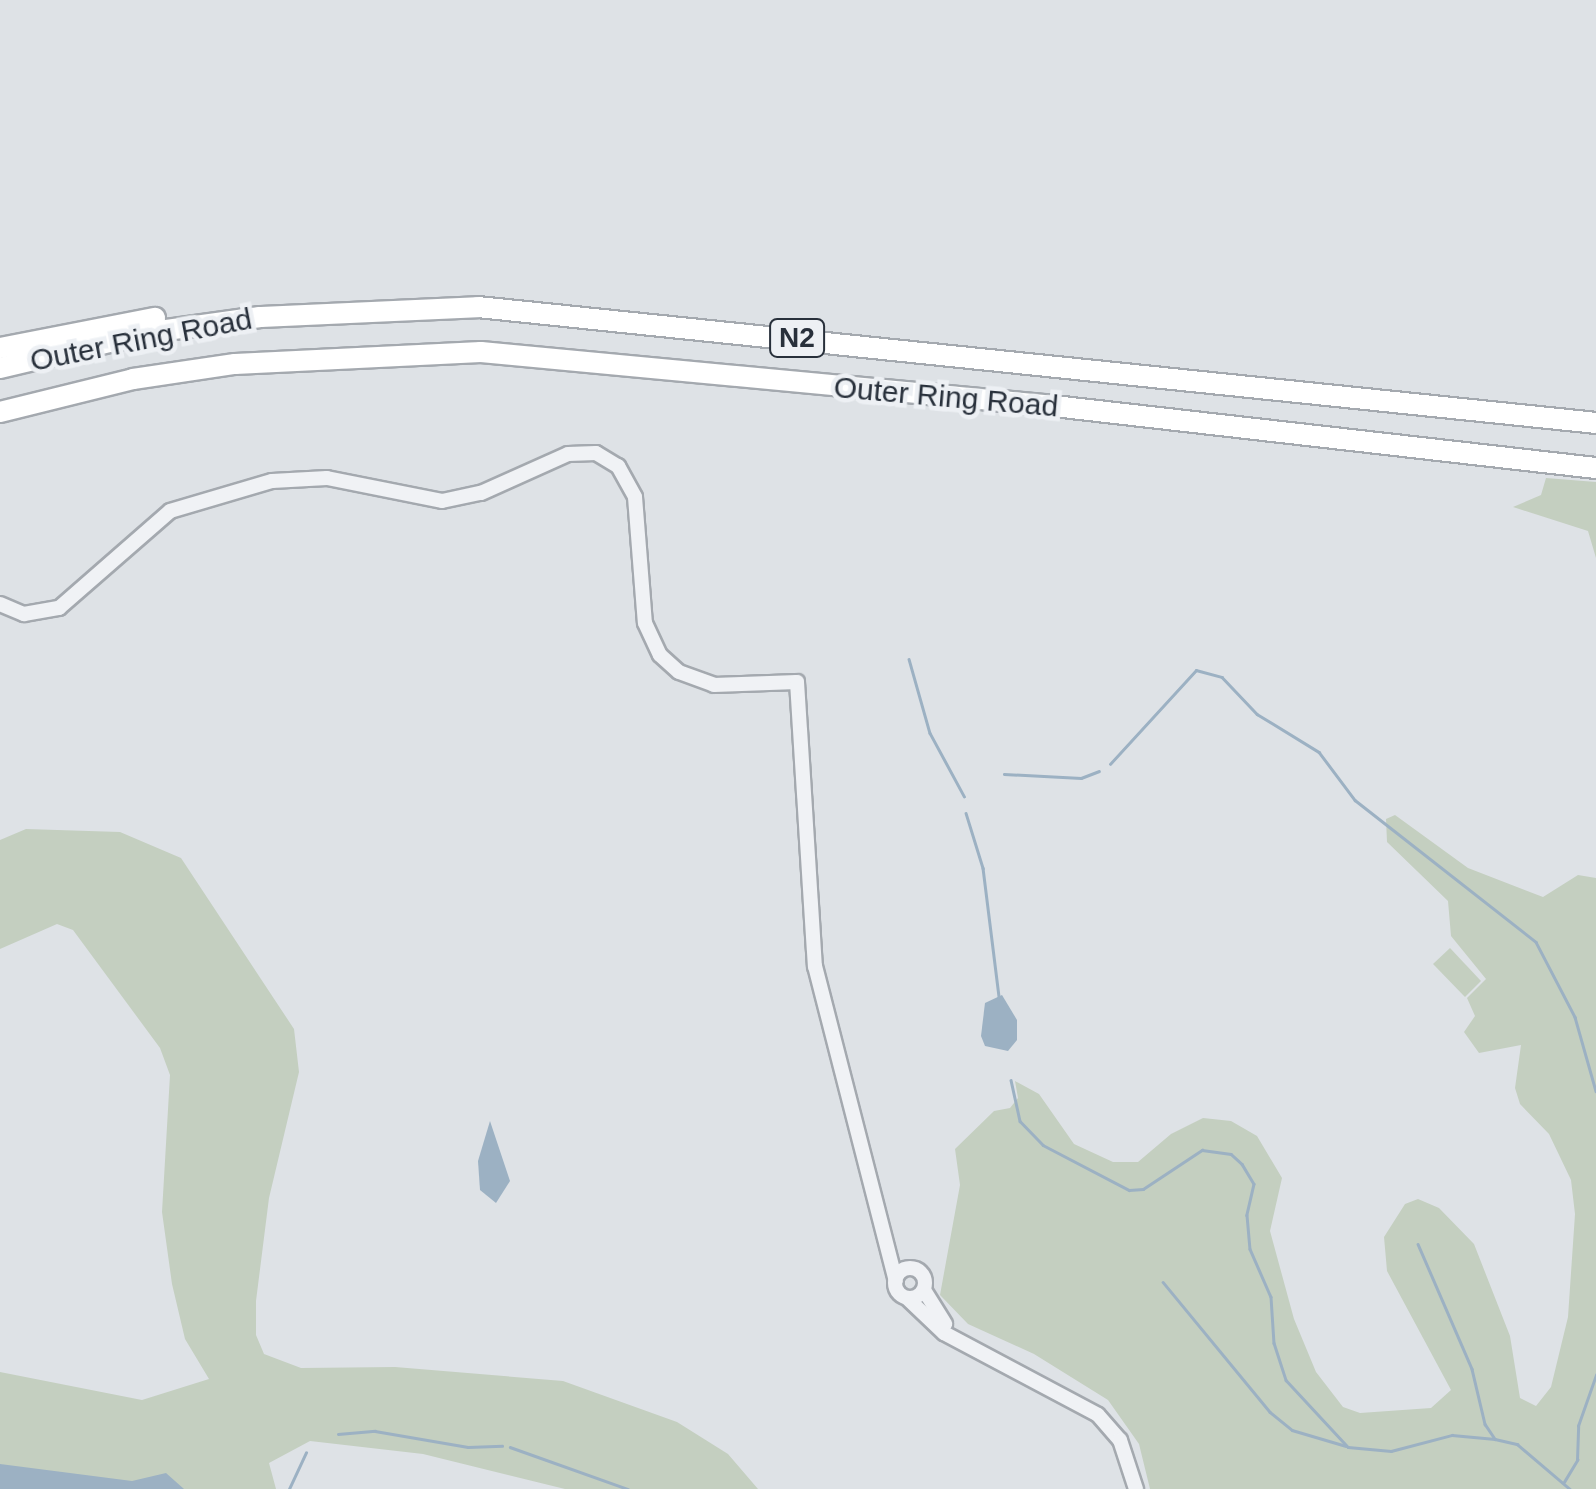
<!DOCTYPE html>
<html>
<head>
<meta charset="utf-8">
<style>
  body { margin:0 }
  #map { position:relative; width:1596px; height:1489px; overflow:hidden; background:#dee2e6; font-family:Helvetica,sans-serif }
  div>[style] { position:absolute }
  [style*='--x'] { left:calc(var(--x)*1px); top:calc(var(--y)*1px); width:calc(var(--w)*1px); rotate:calc(var(--a)*1deg) }
  .green>* { inset:0; background:#c4cfc0 }
  .water>* { inset:0; background:#9cb1c3 }
  .stream>* { height:2.5px; margin:-1.25px; padding:0 1.25px; transform-origin:1.25px; border-radius:1.25px; background:#9cb1c3 }
  .roads { filter:drop-shadow(2px 0 #a4a9af) drop-shadow(-2px 0 #a4a9af) drop-shadow(0 2px #a4a9af) drop-shadow(0 -2px #a4a9af) }
  .tertiary>* { height:14px; margin:-7px; padding:0 7px; transform-origin:7px; border-radius:7px; background:#f0f2f5 }
  .tertiary>.ring { margin:-7px; padding:0; box-sizing:content-box; background:none; border:14px solid #f0f2f5; border-radius:50% }
  .motorway>* { height:20px; margin:-10px; padding:0 10px; transform-origin:10px; border-radius:10px; background:#fff }
  span { translate:-50% -50%; white-space:nowrap; text-align:center; line-height:1.15; -webkit-text-stroke:9px #edf0f4; paint-order:stroke }
  .shield-label span { padding:2px 8px; background:#edf0f4; border:2px solid; border-radius:8px; -webkit-text-stroke-width:0 }
  .shield-label { font-size:28px; color:#28303b; font-weight:700 }
  .street-label { font-size:30px; color:#28303b }
</style>
</head>
<body>
<div id="map">
  <div class="green">
    <div style="clip-path:polygon(1546px 478px,1596px 482px,1596px 558px,1588px 531px,1513px 507px,1541px 495px)"></div>
    <div style="clip-path:polygon(1395px 815px,1468px 868px,1543px 897px,1578px 875px,1596px 878px,1596px 1489px,1150px 1489px,1139px 1444px,1108px 1400px,1034px 1354px,968px 1324px,940px 1295px,960px 1185px,955px 1149px,994px 1111px,1010px 1108px,1018px 1098px,1015px 1081px,1039px 1094px,1074px 1144px,1113px 1162px,1138px 1162px,1171px 1134px,1203px 1118px,1231px 1121px,1257px 1136px,1282px 1178px,1270px 1231px,1294px 1319px,1316px 1372px,1343px 1407px,1360px 1413px,1431px 1408px,1451px 1390px,1387px 1271px,1384px 1237px,1405px 1204px,1418px 1199px,1439px 1208px,1474px 1244px,1510px 1336px,1520px 1398px,1536px 1406px,1551px 1387px,1568px 1317px,1575px 1214px,1571px 1180px,1549px 1134px,1520px 1104px,1515px 1088px,1521px 1045px,1479px 1053px,1464px 1032px,1475px 1016px,1467px 998px,1486px 979px,1451px 936px,1448px 901px,1387px 842px,1386px 819px)"></div>
    <div style="clip-path:polygon(26px 829px,120px 832px,181px 858px,294px 1029px,299px 1072px,269px 1198px,256px 1301px,256px 1335px,264px 1354px,301px 1368px,395px 1367px,563px 1381px,677px 1422px,728px 1454px,758px 1489px,565px 1489px,423px 1454px,310px 1441px,269px 1463px,276px 1489px,0 1489px,0 1372px,142px 1400px,209px 1379px,185px 1339px,172px 1284px,162px 1212px,170px 1075px,160px 1048px,73px 930px,57px 924px,0 949px,0 840px)"></div>
    <div style="clip-path:polygon(1450px 948px,1481px 981px,1465px 997px,1433px 964px)"></div>
  </div>
  <div class="water">
    <div style="clip-path:polygon(1002px 995px,1017px 1020px,1017px 1040px,1008px 1051px,985px 1046px,981px 1036px,985px 1003px)"></div>
    <div style="clip-path:polygon(490px 1121px,510px 1181px,496px 1203px,480px 1190px,478px 1161px)"></div>
    <div style="clip-path:polygon(0 1464px,132px 1481px,166px 1473px,184px 1489px,0 1489px)"></div>
  </div>
  <div class="stream">
    <div style="--x:909;--y:659;--w:77;--a:74.2"></div>
    <div style="--x:930;--y:733;--w:72;--a:61.6"></div>
    <div style="--x:1110;--y:764;--w:127;--a:-47.5"></div>
    <div style="--x:1196;--y:670;--w:27;--a:15"></div>
    <div style="--x:1222;--y:677;--w:51;--a:46.6"></div>
    <div style="--x:1257;--y:714;--w:73;--a:31.5"></div>
    <div style="--x:1319;--y:752;--w:60;--a:53.1"></div>
    <div style="--x:1355;--y:800;--w:230;--a:38.1"></div>
    <div style="--x:1536;--y:942;--w:85;--a:62.5"></div>
    <div style="--x:1575;--y:1017;--w:77;--a:74.2"></div>
    <div style="--x:1004;--y:774;--w:77;--a:3"></div>
    <div style="--x:1081;--y:778;--w:19;--a:-21"></div>
    <div style="--x:966;--y:813;--w:58;--a:72.8"></div>
    <div style="--x:983;--y:868;--w:130;--a:82.9"></div>
    <div style="--x:1011;--y:1080;--w:42;--a:77.6"></div>
    <div style="--x:1020;--y:1121;--w:33;--a:46"></div>
    <div style="--x:1043;--y:1145;--w:97;--a:27.6"></div>
    <div style="--x:1129;--y:1190;--w:14;--a:-4"></div>
    <div style="--x:1143;--y:1189;--w:71;--a:-33.5"></div>
    <div style="--x:1202;--y:1150;--w:29;--a:8"></div>
    <div style="--x:1231;--y:1154;--w:15;--a:42"></div>
    <div style="--x:1242;--y:1164;--w:23;--a:59"></div>
    <div style="--x:1254;--y:1184;--w:32;--a:103"></div>
    <div style="--x:1247;--y:1215;--w:34;--a:85"></div>
    <div style="--x:1250;--y:1249;--w:52;--a:66.4"></div>
    <div style="--x:1271;--y:1297;--w:46;--a:86.3"></div>
    <div style="--x:1274;--y:1343;--w:39;--a:72"></div>
    <div style="--x:1286;--y:1380;--w:91;--a:47.2"></div>
    <div style="--x:1348;--y:1447;--w:43;--a:5.3"></div>
    <div style="--x:1391;--y:1451;--w:63;--a:-14.7"></div>
    <div style="--x:1452;--y:1435;--w:43;--a:5.3"></div>
    <div style="--x:1418;--y:1244;--w:136;--a:66.6"></div>
    <div style="--x:1472;--y:1369;--w:57;--a:76.7"></div>
    <div style="--x:1485;--y:1424;--w:18;--a:56"></div>
    <div style="--x:1495;--y:1439;--w:23;--a:13"></div>
    <div style="--x:1517;--y:1444;--w:70;--a:40.3"></div>
    <div style="--x:1163;--y:1282;--w:168;--a:50.5"></div>
    <div style="--x:1270;--y:1412;--w:28;--a:39"></div>
    <div style="--x:1292;--y:1430;--w:56;--a:16.5"></div>
    <div style="--x:338;--y:1434;--w:37;--a:-5"></div>
    <div style="--x:375;--y:1431;--w:94;--a:9.8"></div>
    <div style="--x:468;--y:1447;--w:34;--a:-2"></div>
    <div style="--x:510;--y:1447;--w:125;--a:19.6"></div>
    <div style="--x:1564;--y:1482;--w:26;--a:-59"></div>
    <div style="--x:1577;--y:1460;--w:34;--a:-88"></div>
    <div style="--x:1578;--y:1426;--w:54;--a:-70.6"></div>
    <div style="--x:289;--y:1489;--w:40;--a:-65"></div>
  </div>
  <div class="roads">
    <div class="tertiary">
      <div style="--x:0;--y:604;--w:26;--a:23"></div>
      <div style="--x:24;--y:614;--w:36;--a:-10"></div>
      <div style="--x:59;--y:608;--w:147;--a:-41.1"></div>
      <div style="--x:170;--y:511;--w:106;--a:-16.4"></div>
      <div style="--x:272;--y:481;--w:55;--a:-3.1"></div>
      <div style="--x:327;--y:478;--w:117;--a:11.3"></div>
      <div style="--x:442;--y:501;--w:40;--a:-12"></div>
      <div style="--x:481;--y:493;--w:95;--a:-24.1"></div>
      <div style="--x:568;--y:454;--w:28;--a:-2"></div>
      <div style="--x:596;--y:453;--w:26;--a:31"></div>
      <div style="--x:618;--y:466;--w:35;--a:61"></div>
      <div style="--x:635;--y:497;--w:126;--a:85.5"></div>
      <div style="--x:645;--y:623;--w:35;--a:65"></div>
      <div style="--x:660;--y:655;--w:25;--a:42"></div>
      <div style="--x:679;--y:672;--w:37;--a:20"></div>
      <div style="--x:714;--y:685;--w:83;--a:-2.1"></div>
      <div style="--x:797;--y:682;--w:285;--a:86.4"></div>
      <div style="--x:815;--y:966;--w:325;--a:75.6"></div>
      <div class="ring" style="left:895px;top:1268px;width:16px;height:16px"></div>
      <div style="--x:924;--y:1290;--w:40;--a:58"></div>
      <div style="--x:907;--y:1298;--w:51;--a:43.4"></div>
      <div style="--x:944;--y:1333;--w:174;--a:28"></div>
      <div style="--x:1098;--y:1415;--w:33;--a:49"></div>
      <div style="--x:1120;--y:1440;--w:52;--a:71.9"></div>
    </div>
    <div class="motorway">
      <div style="--x:0;--y:348;--w:158;--a:-11"></div>
      <div style="--x:0;--y:368;--w:156;--a:-13.3"></div>
      <div style="--x:152;--y:332;--w:109;--a:-7.9"></div>
      <div style="--x:260;--y:317;--w:218;--a:-2.6"></div>
      <div style="--x:478;--y:307;--w:1124;--a:5.92"></div>
      <div style="--x:0;--y:412;--w:137;--a:-13.9"></div>
      <div style="--x:133;--y:379;--w:103;--a:-8.4"></div>
      <div style="--x:235;--y:364;--w:246;--a:-2.8"></div>
      <div style="--x:481;--y:352;--w:576;--a:5.38"></div>
      <div style="--x:1054;--y:406;--w:546;--a:6.53"></div>
    </div>
  </div>
  <div class="shield-label">
    <span style="left:797px;top:338px">N2</span>
  </div>
  <div class="street-label">
    <span style="left:141px;top:340px;rotate:-11deg">Outer Ring Road</span>
    <span style="left:946px;top:397px;rotate:5deg">Outer Ring Road</span>
  </div>
</div>
</body>
</html>
